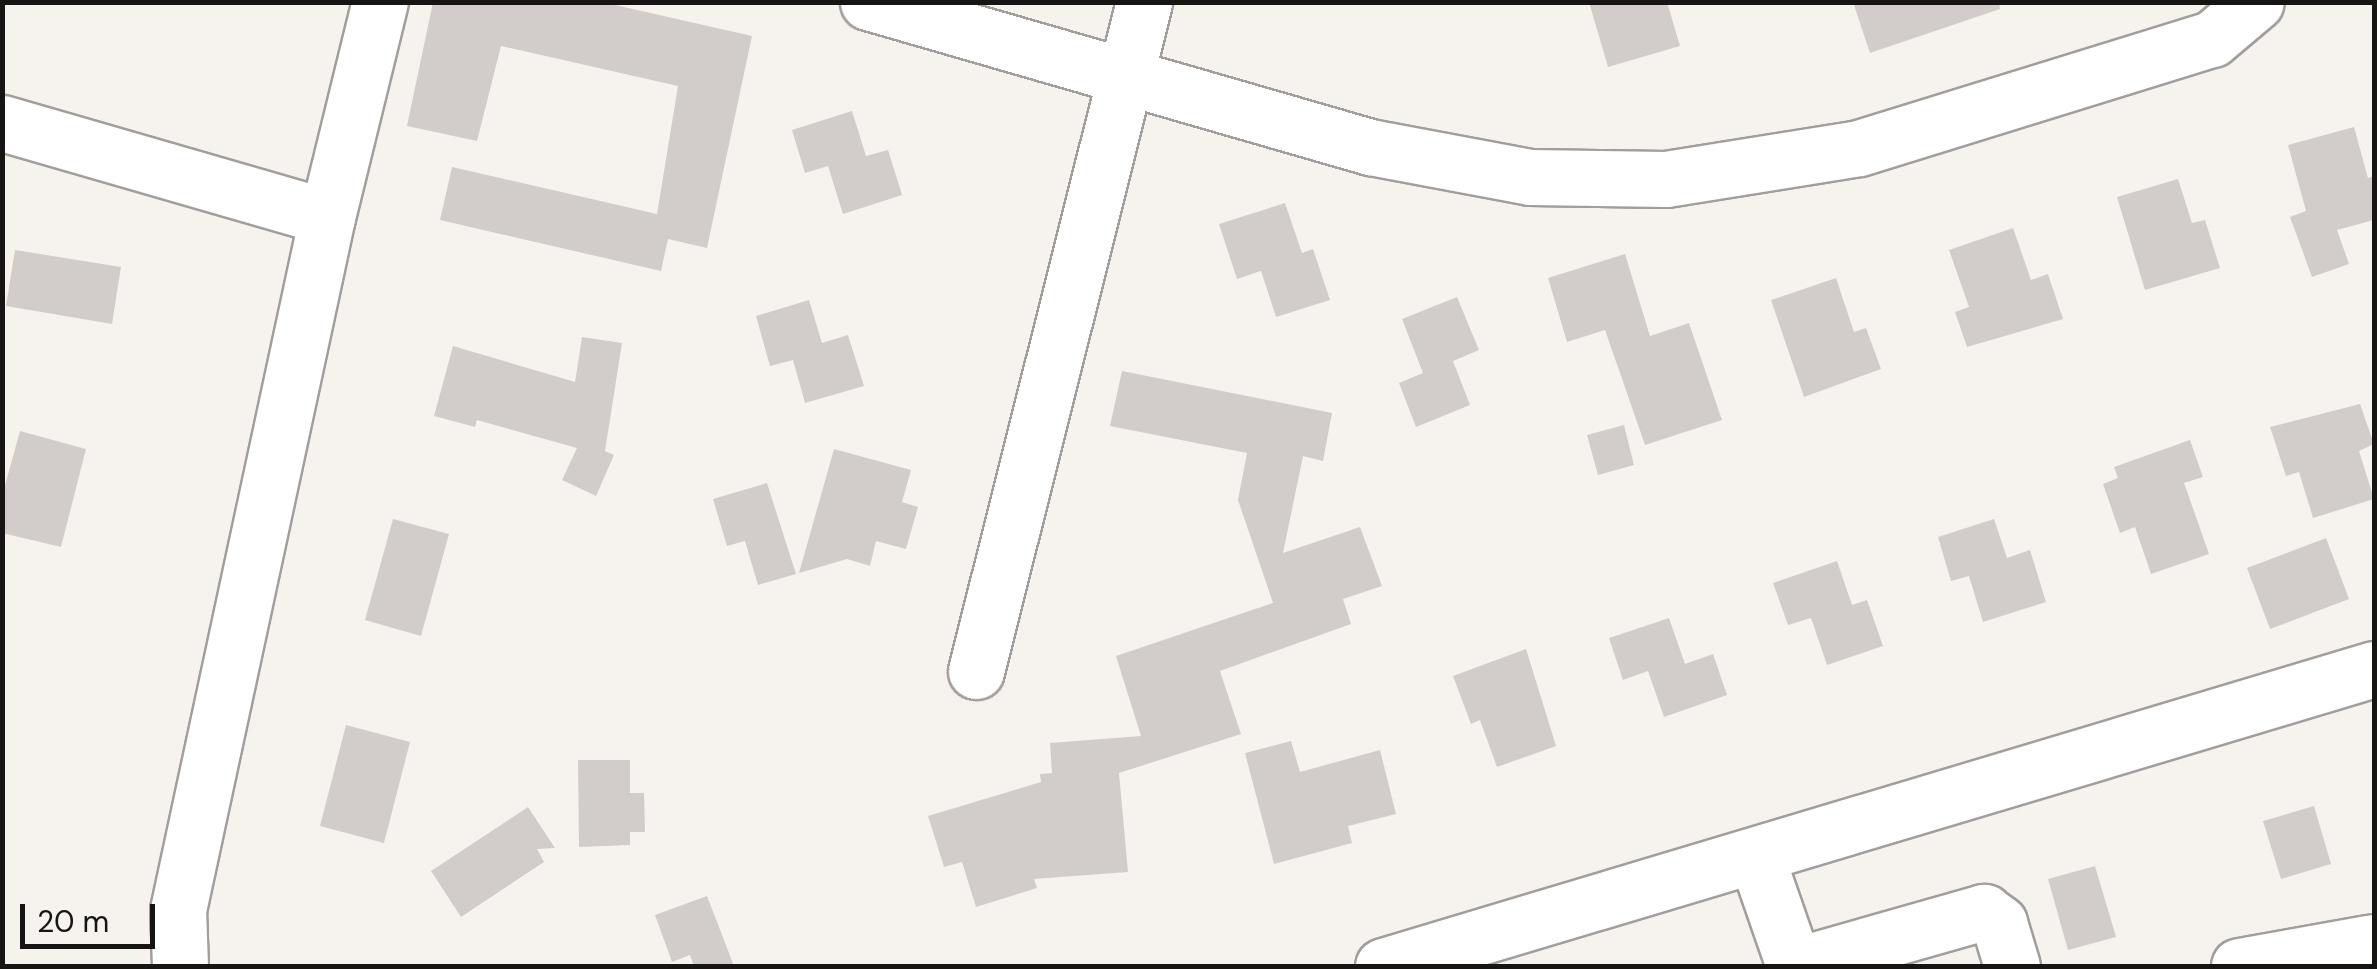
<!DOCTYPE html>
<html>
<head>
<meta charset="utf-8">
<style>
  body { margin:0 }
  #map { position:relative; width:2377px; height:969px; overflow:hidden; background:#f6f3ef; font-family:"DM Sans",sans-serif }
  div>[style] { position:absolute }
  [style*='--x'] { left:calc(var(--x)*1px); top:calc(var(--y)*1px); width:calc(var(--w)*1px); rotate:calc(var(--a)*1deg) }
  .building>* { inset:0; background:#d2cdcb }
  .roads { filter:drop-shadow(2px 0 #a19e9b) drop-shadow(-2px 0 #a19e9b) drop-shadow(0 2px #a19e9b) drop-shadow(0 -2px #a19e9b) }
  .minor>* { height:55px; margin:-27.5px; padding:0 27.5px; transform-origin:27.5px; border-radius:27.5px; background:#fff }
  span { translate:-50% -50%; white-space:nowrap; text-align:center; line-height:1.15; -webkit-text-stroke:8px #f6f3ef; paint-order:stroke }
  .frame { position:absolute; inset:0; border:5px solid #161514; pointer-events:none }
  .scale { position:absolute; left:20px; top:904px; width:135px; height:45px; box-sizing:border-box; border:5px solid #161514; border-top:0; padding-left:12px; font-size:30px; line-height:35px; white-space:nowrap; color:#161514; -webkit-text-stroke:8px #f6f3ef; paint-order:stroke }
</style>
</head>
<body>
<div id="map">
  <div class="building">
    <div style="clip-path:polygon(433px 2px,602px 2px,752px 36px,707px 248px,668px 239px,661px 271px,440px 220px,452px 167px,657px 214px,678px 86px,501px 46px,477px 141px,407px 126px)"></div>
    <div style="clip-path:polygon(1589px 2px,1667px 2px,1680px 46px,1608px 67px)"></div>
    <div style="clip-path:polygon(1853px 2px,1999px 2px,2000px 9px,1870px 53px)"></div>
    <div style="clip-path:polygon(852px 111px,866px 156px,888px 150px,902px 195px,843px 214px,828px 166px,805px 173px,792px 130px)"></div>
    <div style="clip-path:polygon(2354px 127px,2368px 178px,2374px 176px,2374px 220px,2337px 230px,2349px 264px,2312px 277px,2290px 217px,2306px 211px,2288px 145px)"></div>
    <div style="clip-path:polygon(2178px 179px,2192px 223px,2205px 220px,2220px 268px,2145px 290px,2117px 197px)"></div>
    <div style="clip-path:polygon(1285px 203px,1302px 253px,1313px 249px,1330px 300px,1276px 317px,1261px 271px,1237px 279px,1219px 224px)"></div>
    <div style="clip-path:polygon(2013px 228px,2031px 280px,2048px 274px,2063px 319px,1967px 347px,1955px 312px,1969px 307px,1949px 250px)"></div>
    <div style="clip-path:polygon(15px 250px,121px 267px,112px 324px,6px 306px)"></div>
    <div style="clip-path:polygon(1625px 254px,1650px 336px,1689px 323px,1722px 420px,1645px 445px,1605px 330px,1567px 342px,1548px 278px)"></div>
    <div style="clip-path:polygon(1836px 278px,1854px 332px,1866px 328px,1881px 369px,1804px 397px,1771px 300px)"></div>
    <div style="clip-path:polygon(1457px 297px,1479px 350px,1453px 361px,1470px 405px,1416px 427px,1399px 383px,1423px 373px,1402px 319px)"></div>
    <div style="clip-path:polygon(809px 300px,822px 343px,848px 335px,864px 386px,805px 403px,793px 360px,770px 366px,756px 316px)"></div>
    <div style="clip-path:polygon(582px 337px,622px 343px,605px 451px,614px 455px,596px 496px,562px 480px,577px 448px,477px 420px,475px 427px,434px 416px,453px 346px,575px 382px)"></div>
    <div style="clip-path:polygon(1122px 371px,1332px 413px,1323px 461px,1303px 456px,1283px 553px,1360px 527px,1382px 586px,1343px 599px,1351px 624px,1220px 671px,1241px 734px,1119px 773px,1128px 872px,1034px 879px,1037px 888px,976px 907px,962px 862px,944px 867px,928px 816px,1041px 782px,1040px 774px,1052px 773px,1050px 743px,1141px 736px,1116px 656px,1273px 603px,1238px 500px,1247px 453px,1110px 426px)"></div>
    <div style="clip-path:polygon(2360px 404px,2374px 444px,2359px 451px,2374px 499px,2313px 518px,2299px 472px,2286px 476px,2270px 427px)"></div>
    <div style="clip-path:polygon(1624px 425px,1634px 465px,1598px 475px,1587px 435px)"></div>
    <div style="clip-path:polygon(20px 431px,86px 449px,61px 547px,2px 533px,2px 496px)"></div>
    <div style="clip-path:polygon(2190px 440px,2203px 477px,2184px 483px,2209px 554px,2151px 574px,2135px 527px,2120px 533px,2103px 484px,2118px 478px,2114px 467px)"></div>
    <div style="clip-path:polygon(834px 449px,911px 470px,902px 502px,918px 507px,906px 549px,876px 541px,870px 566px,847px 559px,799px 573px)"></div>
    <div style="clip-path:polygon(767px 483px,796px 574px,758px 585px,745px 541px,727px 546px,713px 499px)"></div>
    <div style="clip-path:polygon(393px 519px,449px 534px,421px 636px,365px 620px)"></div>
    <div style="clip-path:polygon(1994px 519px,2007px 558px,2030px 550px,2046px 602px,1983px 622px,1969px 576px,1951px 581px,1938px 537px)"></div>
    <div style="clip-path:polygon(2326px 538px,2349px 599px,2270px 629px,2247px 568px)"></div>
    <div style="clip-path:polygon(1837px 561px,1852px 605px,1867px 600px,1883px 646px,1827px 665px,1811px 618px,1788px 625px,1773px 583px)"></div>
    <div style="clip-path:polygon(1669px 618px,1685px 664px,1713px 654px,1727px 695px,1664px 717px,1648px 671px,1623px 680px,1609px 638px)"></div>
    <div style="clip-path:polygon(1526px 649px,1556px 746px,1497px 767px,1480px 720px,1471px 724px,1453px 676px)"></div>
    <div style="clip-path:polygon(346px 725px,410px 742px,384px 843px,320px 826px)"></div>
    <div style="clip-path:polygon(1291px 741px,1300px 772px,1380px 750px,1396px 814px,1348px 826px,1352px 843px,1274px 864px,1245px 753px)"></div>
    <div style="clip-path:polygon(578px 760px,630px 760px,630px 793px,644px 793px,645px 832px,630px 832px,630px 845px,579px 847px)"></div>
    <div style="clip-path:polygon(2314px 806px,2331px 864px,2281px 879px,2263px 821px)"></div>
    <div style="clip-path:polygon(528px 807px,555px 848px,537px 849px,544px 862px,461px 917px,431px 871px)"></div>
    <div style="clip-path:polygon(2095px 866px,2116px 937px,2068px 950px,2048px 879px)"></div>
    <div style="clip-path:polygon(707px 896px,734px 966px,694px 966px,690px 955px,672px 962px,655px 915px)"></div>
  </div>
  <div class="roads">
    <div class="minor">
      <div style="--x:868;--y:2;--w:523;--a:16.11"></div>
      <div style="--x:1370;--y:147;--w:163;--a:10.6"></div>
      <div style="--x:1530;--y:177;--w:136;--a:0.8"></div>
      <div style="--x:1666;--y:179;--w:195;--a:-9.1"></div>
      <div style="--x:1859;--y:148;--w:369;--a:-17.2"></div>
      <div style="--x:2212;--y:39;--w:57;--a:-40.1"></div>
      <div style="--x:2;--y:123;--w:338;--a:16.1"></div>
      <div style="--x:976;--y:671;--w:690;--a:-75.9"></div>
      <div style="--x:1756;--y:856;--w:116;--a:70.9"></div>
      <div style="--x:180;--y:966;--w:56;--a:-92"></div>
      <div style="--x:178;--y:910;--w:709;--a:-77.87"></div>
      <div style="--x:327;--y:217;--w:221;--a:-76.2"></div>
      <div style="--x:1383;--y:966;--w:1035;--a:-16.68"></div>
      <div style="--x:1794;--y:966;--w:198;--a:-15.9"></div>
      <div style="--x:1984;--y:912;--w:19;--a:36"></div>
      <div style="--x:1999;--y:923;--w:45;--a:73.2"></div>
      <div style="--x:2239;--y:966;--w:137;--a:-10.1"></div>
    </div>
  </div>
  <div class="frame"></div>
  <div class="scale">20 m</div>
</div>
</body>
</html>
